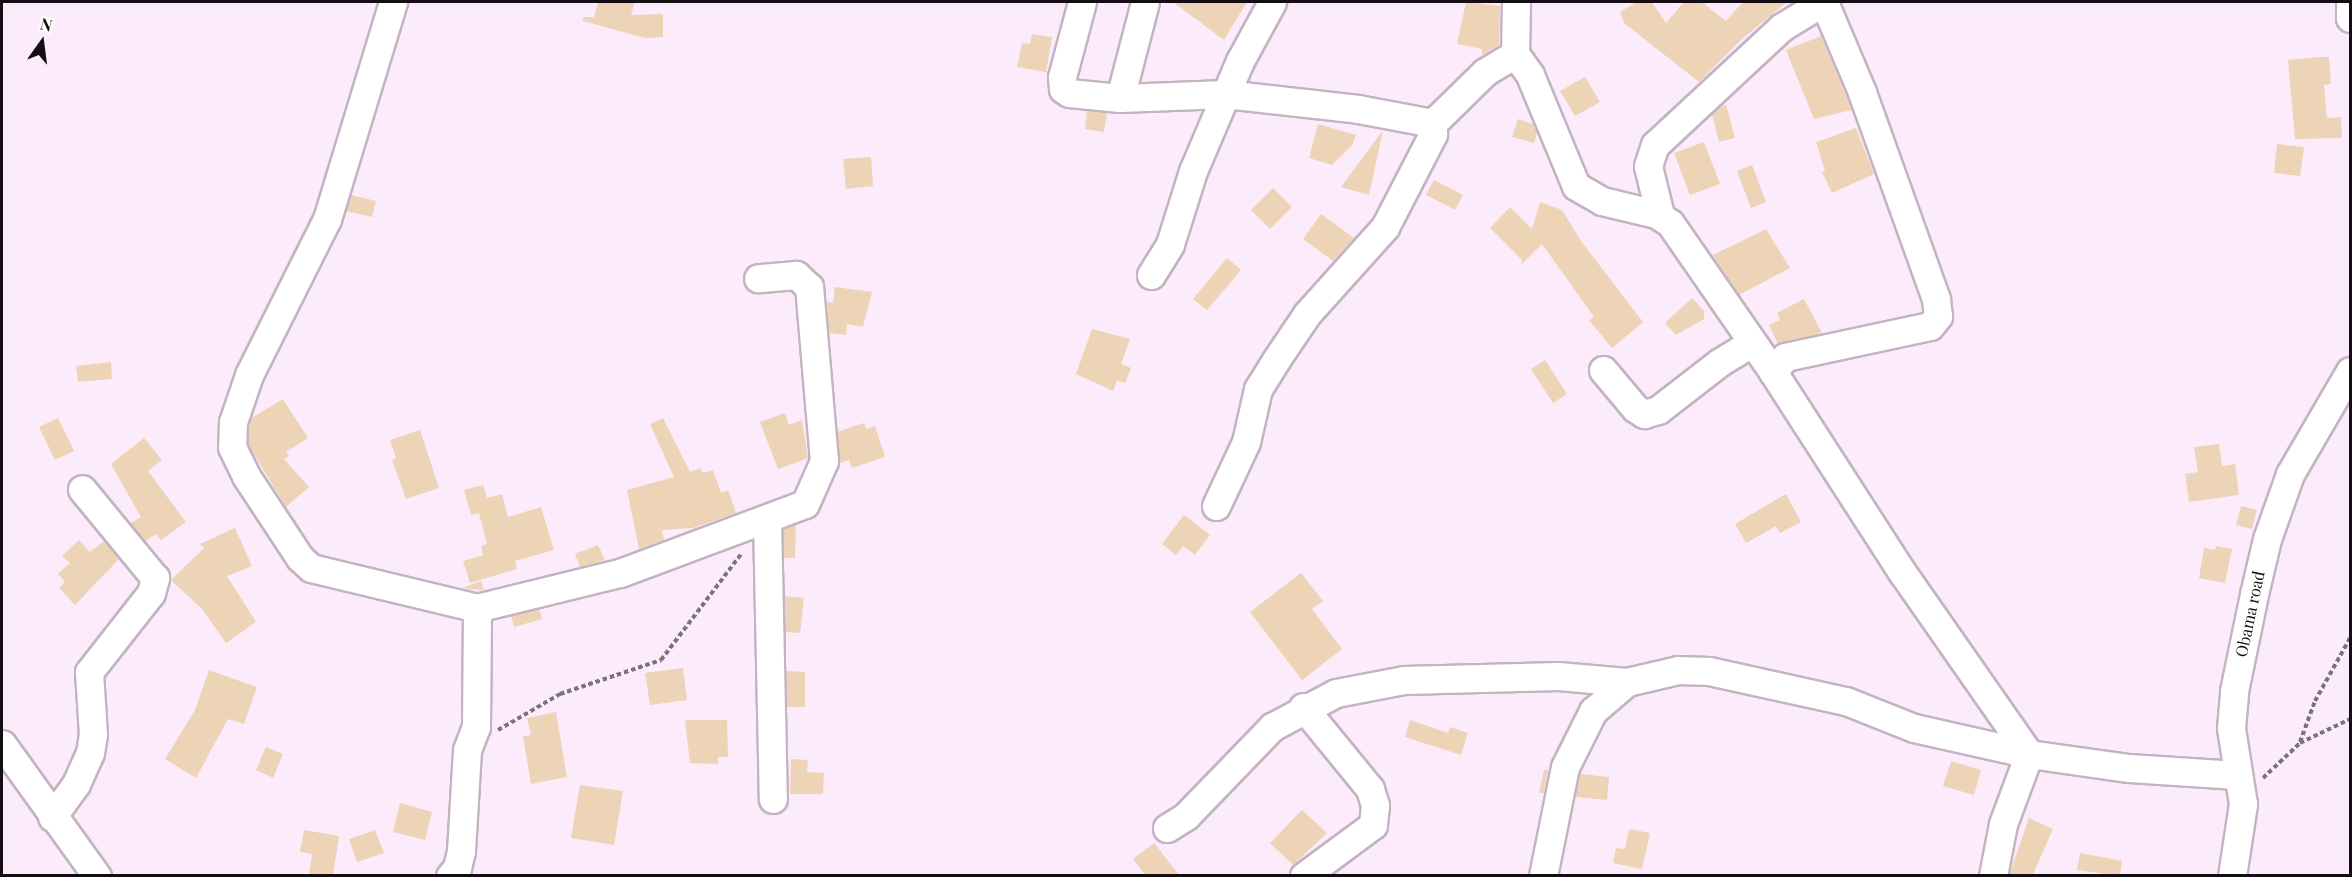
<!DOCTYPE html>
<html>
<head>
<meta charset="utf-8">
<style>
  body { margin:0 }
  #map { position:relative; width:2352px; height:877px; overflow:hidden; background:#fbebfb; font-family:"Playfair Display",serif }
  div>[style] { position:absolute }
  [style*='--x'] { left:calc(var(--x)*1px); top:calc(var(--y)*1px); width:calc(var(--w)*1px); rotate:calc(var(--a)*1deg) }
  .building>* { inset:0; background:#edd4b7 }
  .path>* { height:4px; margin-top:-2px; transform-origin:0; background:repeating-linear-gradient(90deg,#7c727c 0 4.5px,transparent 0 7.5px) }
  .roads { filter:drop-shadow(2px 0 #c3b3c3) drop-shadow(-2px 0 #c3b3c3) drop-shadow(0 2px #c3b3c3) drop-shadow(0 -2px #c3b3c3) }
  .minor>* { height:27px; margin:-13.5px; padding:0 13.5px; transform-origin:13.5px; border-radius:13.5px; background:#fff }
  span { translate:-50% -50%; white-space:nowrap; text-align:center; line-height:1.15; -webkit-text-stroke:5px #fefefe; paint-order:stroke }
  .street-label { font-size:16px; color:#140e14 }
  .frame { position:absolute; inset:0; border:3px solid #140e14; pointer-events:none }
  .north { position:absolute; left:12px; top:12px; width:60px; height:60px; -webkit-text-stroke:4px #fefefe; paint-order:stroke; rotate:14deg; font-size:16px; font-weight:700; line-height:24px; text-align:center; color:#140e14 }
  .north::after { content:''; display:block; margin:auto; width:21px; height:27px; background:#140e14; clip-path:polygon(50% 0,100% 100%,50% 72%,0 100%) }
</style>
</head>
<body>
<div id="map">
  <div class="building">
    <div style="clip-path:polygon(598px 2px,635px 2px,631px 15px,663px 14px,663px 37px,645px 38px,583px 21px,583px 17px,594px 17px)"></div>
    <div style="clip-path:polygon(1173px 2px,1247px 2px,1224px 40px)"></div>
    <div style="clip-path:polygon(1466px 2px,1500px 6px,1499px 45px,1482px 55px,1482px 49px,1457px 44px)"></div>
    <div style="clip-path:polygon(1636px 2px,1652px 2px,1666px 23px,1684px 2px,1702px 2px,1726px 21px,1743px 2px,1787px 2px,1743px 38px,1699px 82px,1624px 23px,1620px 12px)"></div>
    <div style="clip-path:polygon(1032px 34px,1052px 37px,1046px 72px,1017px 67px,1022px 43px,1030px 44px)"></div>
    <div style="clip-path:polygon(1821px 36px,1852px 110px,1814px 119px,1786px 50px)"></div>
    <div style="clip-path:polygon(2320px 57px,2329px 57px,2331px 84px,2324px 85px,2327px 118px,2341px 117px,2342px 138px,2295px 139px,2288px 60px)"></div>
    <div style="clip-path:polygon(1585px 77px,1600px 102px,1575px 116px,1560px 91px)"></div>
    <div style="clip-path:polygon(1726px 104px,1735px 138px,1719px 142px,1712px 114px)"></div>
    <div style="clip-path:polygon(1087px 111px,1107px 113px,1104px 132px,1085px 129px)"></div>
    <div style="clip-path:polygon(1518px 119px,1533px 124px,1537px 133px,1534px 143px,1512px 137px)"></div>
    <div style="clip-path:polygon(1318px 124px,1356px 135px,1352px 145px,1332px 165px,1309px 158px)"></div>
    <div style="clip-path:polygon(1856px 128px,1874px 174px,1832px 193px,1822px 172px,1825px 171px,1816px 142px)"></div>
    <div style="clip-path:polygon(1383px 130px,1369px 195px,1341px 187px)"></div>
    <div style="clip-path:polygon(1704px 142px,1720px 184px,1690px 195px,1674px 153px)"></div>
    <div style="clip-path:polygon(2277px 144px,2304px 147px,2300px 176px,2274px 173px)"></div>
    <div style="clip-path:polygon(871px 157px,873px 186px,846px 189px,843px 159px)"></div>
    <div style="clip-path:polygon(1752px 165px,1766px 202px,1751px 208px,1737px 171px)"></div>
    <div style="clip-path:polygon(1434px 180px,1463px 195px,1455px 210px,1426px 195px)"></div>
    <div style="clip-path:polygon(1273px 188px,1292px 207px,1270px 229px,1251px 210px)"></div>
    <div style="clip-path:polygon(351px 195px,376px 201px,372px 217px,346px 211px)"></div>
    <div style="clip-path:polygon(1540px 202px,1562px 210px,1581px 241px,1643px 322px,1612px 348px,1589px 320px,1594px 317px,1542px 244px,1521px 265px,1522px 260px,1490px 228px,1510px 207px,1532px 229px)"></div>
    <div style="clip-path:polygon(1321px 214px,1354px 238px,1333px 261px,1303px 239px)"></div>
    <div style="clip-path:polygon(1766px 229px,1790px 268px,1739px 295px,1713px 255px)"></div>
    <div style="clip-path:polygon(1227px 258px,1241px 270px,1207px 310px,1193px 299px)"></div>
    <div style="clip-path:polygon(835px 287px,872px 292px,863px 327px,847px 324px,846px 335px,829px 333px,827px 302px,833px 303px)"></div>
    <div style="clip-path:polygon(1692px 298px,1704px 311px,1704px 319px,1676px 335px,1665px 323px)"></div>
    <div style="clip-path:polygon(1804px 299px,1822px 333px,1778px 344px,1769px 325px,1780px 320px,1777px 313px)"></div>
    <div style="clip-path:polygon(1092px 329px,1130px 339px,1121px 364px,1131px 368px,1125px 383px,1117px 380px,1113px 391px,1076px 374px)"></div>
    <div style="clip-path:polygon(1545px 360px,1567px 394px,1553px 403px,1531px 369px)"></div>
    <div style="clip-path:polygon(111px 362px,112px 379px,78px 382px,76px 366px)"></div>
    <div style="clip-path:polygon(283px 399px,308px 438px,286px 452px,289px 456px,284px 459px,309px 487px,286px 507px,248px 444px,250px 419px)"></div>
    <div style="clip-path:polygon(785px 413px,789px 425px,802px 420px,808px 458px,778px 469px,760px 422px)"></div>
    <div style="clip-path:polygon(58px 418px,74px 451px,55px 460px,39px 427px)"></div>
    <div style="clip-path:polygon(663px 418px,690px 472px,701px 468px,703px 473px,713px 470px,721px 493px,728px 490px,736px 513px,693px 528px,662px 530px,664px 540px,639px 549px,627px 490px,674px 477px,650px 424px)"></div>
    <div style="clip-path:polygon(864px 423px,866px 429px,875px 426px,885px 457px,852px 468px,849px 460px,840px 463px,837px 432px)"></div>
    <div style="clip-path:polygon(420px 430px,439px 488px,406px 499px,392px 460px,396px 458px,390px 440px)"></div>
    <div style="clip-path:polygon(144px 438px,162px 460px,148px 471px,186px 522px,161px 540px,156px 534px,145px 541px,131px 523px,141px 517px,111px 464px)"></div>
    <div style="clip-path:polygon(2219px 444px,2222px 466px,2235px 464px,2239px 495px,2189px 502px,2185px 474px,2198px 472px,2194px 447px)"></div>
    <div style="clip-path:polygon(483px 485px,487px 498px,502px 494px,508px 517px,541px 507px,554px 550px,515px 561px,517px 569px,470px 583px,463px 561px,483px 555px,481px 546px,487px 544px,479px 513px,471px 515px,464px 490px)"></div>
    <div style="clip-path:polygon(1786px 494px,1801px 522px,1780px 533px,1776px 526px,1746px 543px,1735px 524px)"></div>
    <div style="clip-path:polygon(2241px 506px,2257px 510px,2252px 529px,2236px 525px)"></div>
    <div style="clip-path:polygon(1184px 515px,1210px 535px,1195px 555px,1183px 546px,1176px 555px,1162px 544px)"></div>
    <div style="clip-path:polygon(796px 524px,795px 558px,784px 558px,783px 529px)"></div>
    <div style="clip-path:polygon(235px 528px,252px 566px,227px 576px,256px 622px,226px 643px,202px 609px,171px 580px,204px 548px,200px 544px)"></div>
    <div style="clip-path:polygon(79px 540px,90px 552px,104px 541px,119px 559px,75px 605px,59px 588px,65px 582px,58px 574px,70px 563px,62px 556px)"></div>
    <div style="clip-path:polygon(598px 545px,605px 560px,580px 567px,575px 554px)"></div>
    <div style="clip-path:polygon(2216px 546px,2232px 549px,2225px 583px,2199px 578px,2204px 548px,2215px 550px)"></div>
    <div style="clip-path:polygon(1301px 573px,1323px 601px,1312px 609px,1342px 649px,1302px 680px,1250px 612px)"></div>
    <div style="clip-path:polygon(481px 581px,484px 590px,466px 589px,465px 587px)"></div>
    <div style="clip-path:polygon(784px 596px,804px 598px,800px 633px,785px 632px)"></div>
    <div style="clip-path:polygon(539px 609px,542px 619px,514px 627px,511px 616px)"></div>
    <div style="clip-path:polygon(683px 668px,687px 700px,650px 705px,645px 673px)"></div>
    <div style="clip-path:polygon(209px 670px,257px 687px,244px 724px,228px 719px,196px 778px,165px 759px,195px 710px)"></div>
    <div style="clip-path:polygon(786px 671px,805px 672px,805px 707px,787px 707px)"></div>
    <div style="clip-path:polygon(556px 712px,567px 777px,531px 784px,523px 736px,531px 735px,527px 718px)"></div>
    <div style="clip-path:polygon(685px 720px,727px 720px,728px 757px,718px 757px,718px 764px,690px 763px)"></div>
    <div style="clip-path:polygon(1410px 720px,1448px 733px,1450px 727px,1468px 733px,1461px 755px,1405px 737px)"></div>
    <div style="clip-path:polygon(266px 747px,283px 754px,273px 778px,256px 770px)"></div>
    <div style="clip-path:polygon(791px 759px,808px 760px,807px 772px,824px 773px,823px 794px,790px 794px)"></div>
    <div style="clip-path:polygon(1951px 761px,1981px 770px,1974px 795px,1943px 786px)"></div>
    <div style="clip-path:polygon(1544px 770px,1548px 770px,1544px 793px,1539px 793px)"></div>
    <div style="clip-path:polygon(1580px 774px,1609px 777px,1607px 800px,1575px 797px)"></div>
    <div style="clip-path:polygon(580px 785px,623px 791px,614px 845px,571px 838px)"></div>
    <div style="clip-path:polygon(400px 803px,432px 812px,425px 840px,393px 832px)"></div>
    <div style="clip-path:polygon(1302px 810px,1327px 833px,1293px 865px,1270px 843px)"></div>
    <div style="clip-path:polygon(2029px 818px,2053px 829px,2032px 876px,2009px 876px)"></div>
    <div style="clip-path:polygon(1629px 829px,1650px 833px,1642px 869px,1613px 863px,1616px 848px,1625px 849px)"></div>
    <div style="clip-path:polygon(304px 830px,339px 836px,333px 876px,309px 876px,312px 854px,300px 852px)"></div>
    <div style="clip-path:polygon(375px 830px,384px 853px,357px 862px,349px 839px)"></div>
    <div style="clip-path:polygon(1154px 843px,1180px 876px,1146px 876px,1133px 859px)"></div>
    <div style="clip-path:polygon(2080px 853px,2122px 861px,2120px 876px,2077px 870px)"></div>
  </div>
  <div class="path">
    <div style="--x:498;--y:730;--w:72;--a:-30.1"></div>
    <div style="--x:560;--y:694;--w:107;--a:-18.6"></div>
    <div style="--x:661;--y:660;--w:134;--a:-52.9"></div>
    <div style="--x:2300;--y:742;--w:44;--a:-69.9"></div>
    <div style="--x:2315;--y:701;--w:72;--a:-60.9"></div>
    <div style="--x:2263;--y:778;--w:51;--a:-43.4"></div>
    <div style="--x:2300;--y:743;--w:55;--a:-25.6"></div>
  </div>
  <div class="roads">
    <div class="minor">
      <div style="--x:393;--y:2;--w:227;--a:106.9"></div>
      <div style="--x:327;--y:219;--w:174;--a:116.6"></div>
      <div style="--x:249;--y:375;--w:50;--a:108.8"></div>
      <div style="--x:233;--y:422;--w:25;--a:92"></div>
      <div style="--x:232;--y:447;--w:32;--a:64"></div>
      <div style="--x:246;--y:476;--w:98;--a:56.6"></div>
      <div style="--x:300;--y:558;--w:15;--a:42"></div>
      <div style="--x:311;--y:568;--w:171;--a:13.5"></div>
      <div style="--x:1082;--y:2;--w:78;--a:104.9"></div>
      <div style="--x:1062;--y:77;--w:12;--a:85"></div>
      <div style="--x:1063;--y:89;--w:7;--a:34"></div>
      <div style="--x:1069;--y:93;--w:51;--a:5.6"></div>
      <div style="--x:1120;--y:98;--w:105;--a:-2.2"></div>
      <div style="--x:1225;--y:94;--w:134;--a:6.4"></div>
      <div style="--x:1358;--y:109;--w:76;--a:10.6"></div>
      <div style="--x:1516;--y:2;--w:52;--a:91.1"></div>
      <div style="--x:1515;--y:54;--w:26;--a:54"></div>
      <div style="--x:1530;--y:75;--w:120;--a:67.5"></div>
      <div style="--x:1576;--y:186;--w:30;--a:30"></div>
      <div style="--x:1602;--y:201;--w:56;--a:13.5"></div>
      <div style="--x:1656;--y:214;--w:17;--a:33"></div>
      <div style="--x:1670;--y:223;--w:181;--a:55.3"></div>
      <div style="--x:1773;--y:372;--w:238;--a:57.2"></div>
      <div style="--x:1902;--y:572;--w:222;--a:55.1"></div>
      <div style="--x:2029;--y:754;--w:75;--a:110.4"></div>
      <div style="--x:2003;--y:824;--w:53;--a:100.9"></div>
      <div style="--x:2350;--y:2;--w:16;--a:90"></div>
      <div style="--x:1120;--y:98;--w:99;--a:-75.4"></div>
      <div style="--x:1660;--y:215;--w:50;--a:-103.8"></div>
      <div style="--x:1648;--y:166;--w:22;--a:-72"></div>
      <div style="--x:1655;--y:145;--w:173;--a:-42.9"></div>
      <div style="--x:1782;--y:27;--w:48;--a:-31.4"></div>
      <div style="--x:1151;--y:275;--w:36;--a:-58"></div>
      <div style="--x:1170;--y:244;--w:77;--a:-72.5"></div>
      <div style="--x:1193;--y:171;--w:120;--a:-66.9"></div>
      <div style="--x:1240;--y:61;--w:67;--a:-61.5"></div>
      <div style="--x:1603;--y:370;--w:50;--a:49.9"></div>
      <div style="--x:1635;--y:408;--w:11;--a:34"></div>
      <div style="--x:1644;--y:414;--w:15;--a:-16"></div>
      <div style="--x:1658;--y:410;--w:78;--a:-37.7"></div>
      <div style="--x:1720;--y:362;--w:37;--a:-31"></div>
      <div style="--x:1773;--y:372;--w:19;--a:-51"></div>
      <div style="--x:1785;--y:357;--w:148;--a:-12.1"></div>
      <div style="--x:1930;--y:326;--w:13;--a:-51"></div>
      <div style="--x:1938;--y:316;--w:17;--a:-97"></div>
      <div style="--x:1936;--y:299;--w:220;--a:-109.7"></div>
      <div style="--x:1862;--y:92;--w:98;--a:-112.9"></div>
      <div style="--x:1216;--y:506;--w:71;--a:-64.9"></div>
      <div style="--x:1246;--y:442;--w:54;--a:-77.2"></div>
      <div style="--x:1258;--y:389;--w:34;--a:-58"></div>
      <div style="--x:1276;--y:360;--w:55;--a:-56"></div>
      <div style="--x:1307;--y:314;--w:117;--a:-48.1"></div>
      <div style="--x:1385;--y:227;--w:105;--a:-62.7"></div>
      <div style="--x:1433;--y:134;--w:11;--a:-90"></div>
      <div style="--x:1433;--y:123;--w:73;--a:-44.4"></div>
      <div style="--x:1485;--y:72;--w:35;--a:-31"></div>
      <div style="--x:767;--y:519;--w:280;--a:88.8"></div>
      <div style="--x:1303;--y:707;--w:106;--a:50.7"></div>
      <div style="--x:1370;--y:789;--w:17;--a:73"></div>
      <div style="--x:1375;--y:805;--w:20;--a:96"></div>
      <div style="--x:1373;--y:825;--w:86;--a:143.5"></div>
      <div style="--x:2;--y:744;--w:163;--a:54.3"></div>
      <div style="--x:52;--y:817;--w:41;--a:-54"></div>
      <div style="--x:76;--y:784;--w:34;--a:-66"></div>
      <div style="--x:90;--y:753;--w:18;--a:-81"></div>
      <div style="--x:93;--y:735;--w:63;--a:-93.6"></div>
      <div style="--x:89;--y:672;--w:100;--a:-51.9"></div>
      <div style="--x:151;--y:593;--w:16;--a:-75"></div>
      <div style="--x:155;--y:578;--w:115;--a:-129.4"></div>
      <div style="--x:1167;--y:828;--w:22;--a:-32"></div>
      <div style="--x:1186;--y:816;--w:124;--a:-46"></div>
      <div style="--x:1272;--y:727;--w:72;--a:-28"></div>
      <div style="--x:1336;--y:693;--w:69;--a:-10.8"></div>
      <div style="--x:1404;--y:680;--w:154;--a:-1.5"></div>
      <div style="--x:1558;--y:676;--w:69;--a:5"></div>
      <div style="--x:450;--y:876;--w:11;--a:-49"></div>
      <div style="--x:457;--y:868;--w:17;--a:-77"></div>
      <div style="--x:461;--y:851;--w:101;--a:-86.6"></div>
      <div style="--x:467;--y:750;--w:25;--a:-69"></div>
      <div style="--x:476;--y:727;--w:119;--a:-89.5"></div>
      <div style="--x:477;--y:608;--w:147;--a:-13.8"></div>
      <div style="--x:620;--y:573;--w:197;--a:-20.5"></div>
      <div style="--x:805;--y:504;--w:47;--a:-66.2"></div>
      <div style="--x:824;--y:461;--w:175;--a:-94.9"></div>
      <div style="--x:809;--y:287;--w:18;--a:-137"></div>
      <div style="--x:796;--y:275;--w:38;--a:175"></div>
      <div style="--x:1543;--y:876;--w:111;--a:-78.6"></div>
      <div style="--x:1565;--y:767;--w:63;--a:-63.4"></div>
      <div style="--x:1593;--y:711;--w:45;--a:-40.5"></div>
      <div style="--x:1627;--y:682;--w:52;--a:-13.2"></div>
      <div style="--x:1678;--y:670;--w:31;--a:2"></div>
      <div style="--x:1709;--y:671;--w:140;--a:12.4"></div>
      <div style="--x:1846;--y:701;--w:73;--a:21.7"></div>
      <div style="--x:1914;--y:728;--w:118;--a:12.7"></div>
      <div style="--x:2029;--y:754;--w:101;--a:8"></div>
      <div style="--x:2129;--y:768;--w:108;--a:3.7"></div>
      <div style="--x:2232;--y:876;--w:73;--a:-81.3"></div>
      <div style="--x:2243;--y:804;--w:77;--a:-99"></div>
      <div style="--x:2231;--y:728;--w:37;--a:-85"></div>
      <div style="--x:2234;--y:691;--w:99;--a:-78.3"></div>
      <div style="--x:2254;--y:594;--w:57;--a:-76.7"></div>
      <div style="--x:2267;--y:539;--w:69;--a:-70.5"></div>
      <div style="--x:2290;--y:474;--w:119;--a:-59.8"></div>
    </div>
  </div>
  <div class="street-label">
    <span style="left:2250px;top:614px;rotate:-78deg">Obama road</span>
  </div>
  <div class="frame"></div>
  <div class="north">N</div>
</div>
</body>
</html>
